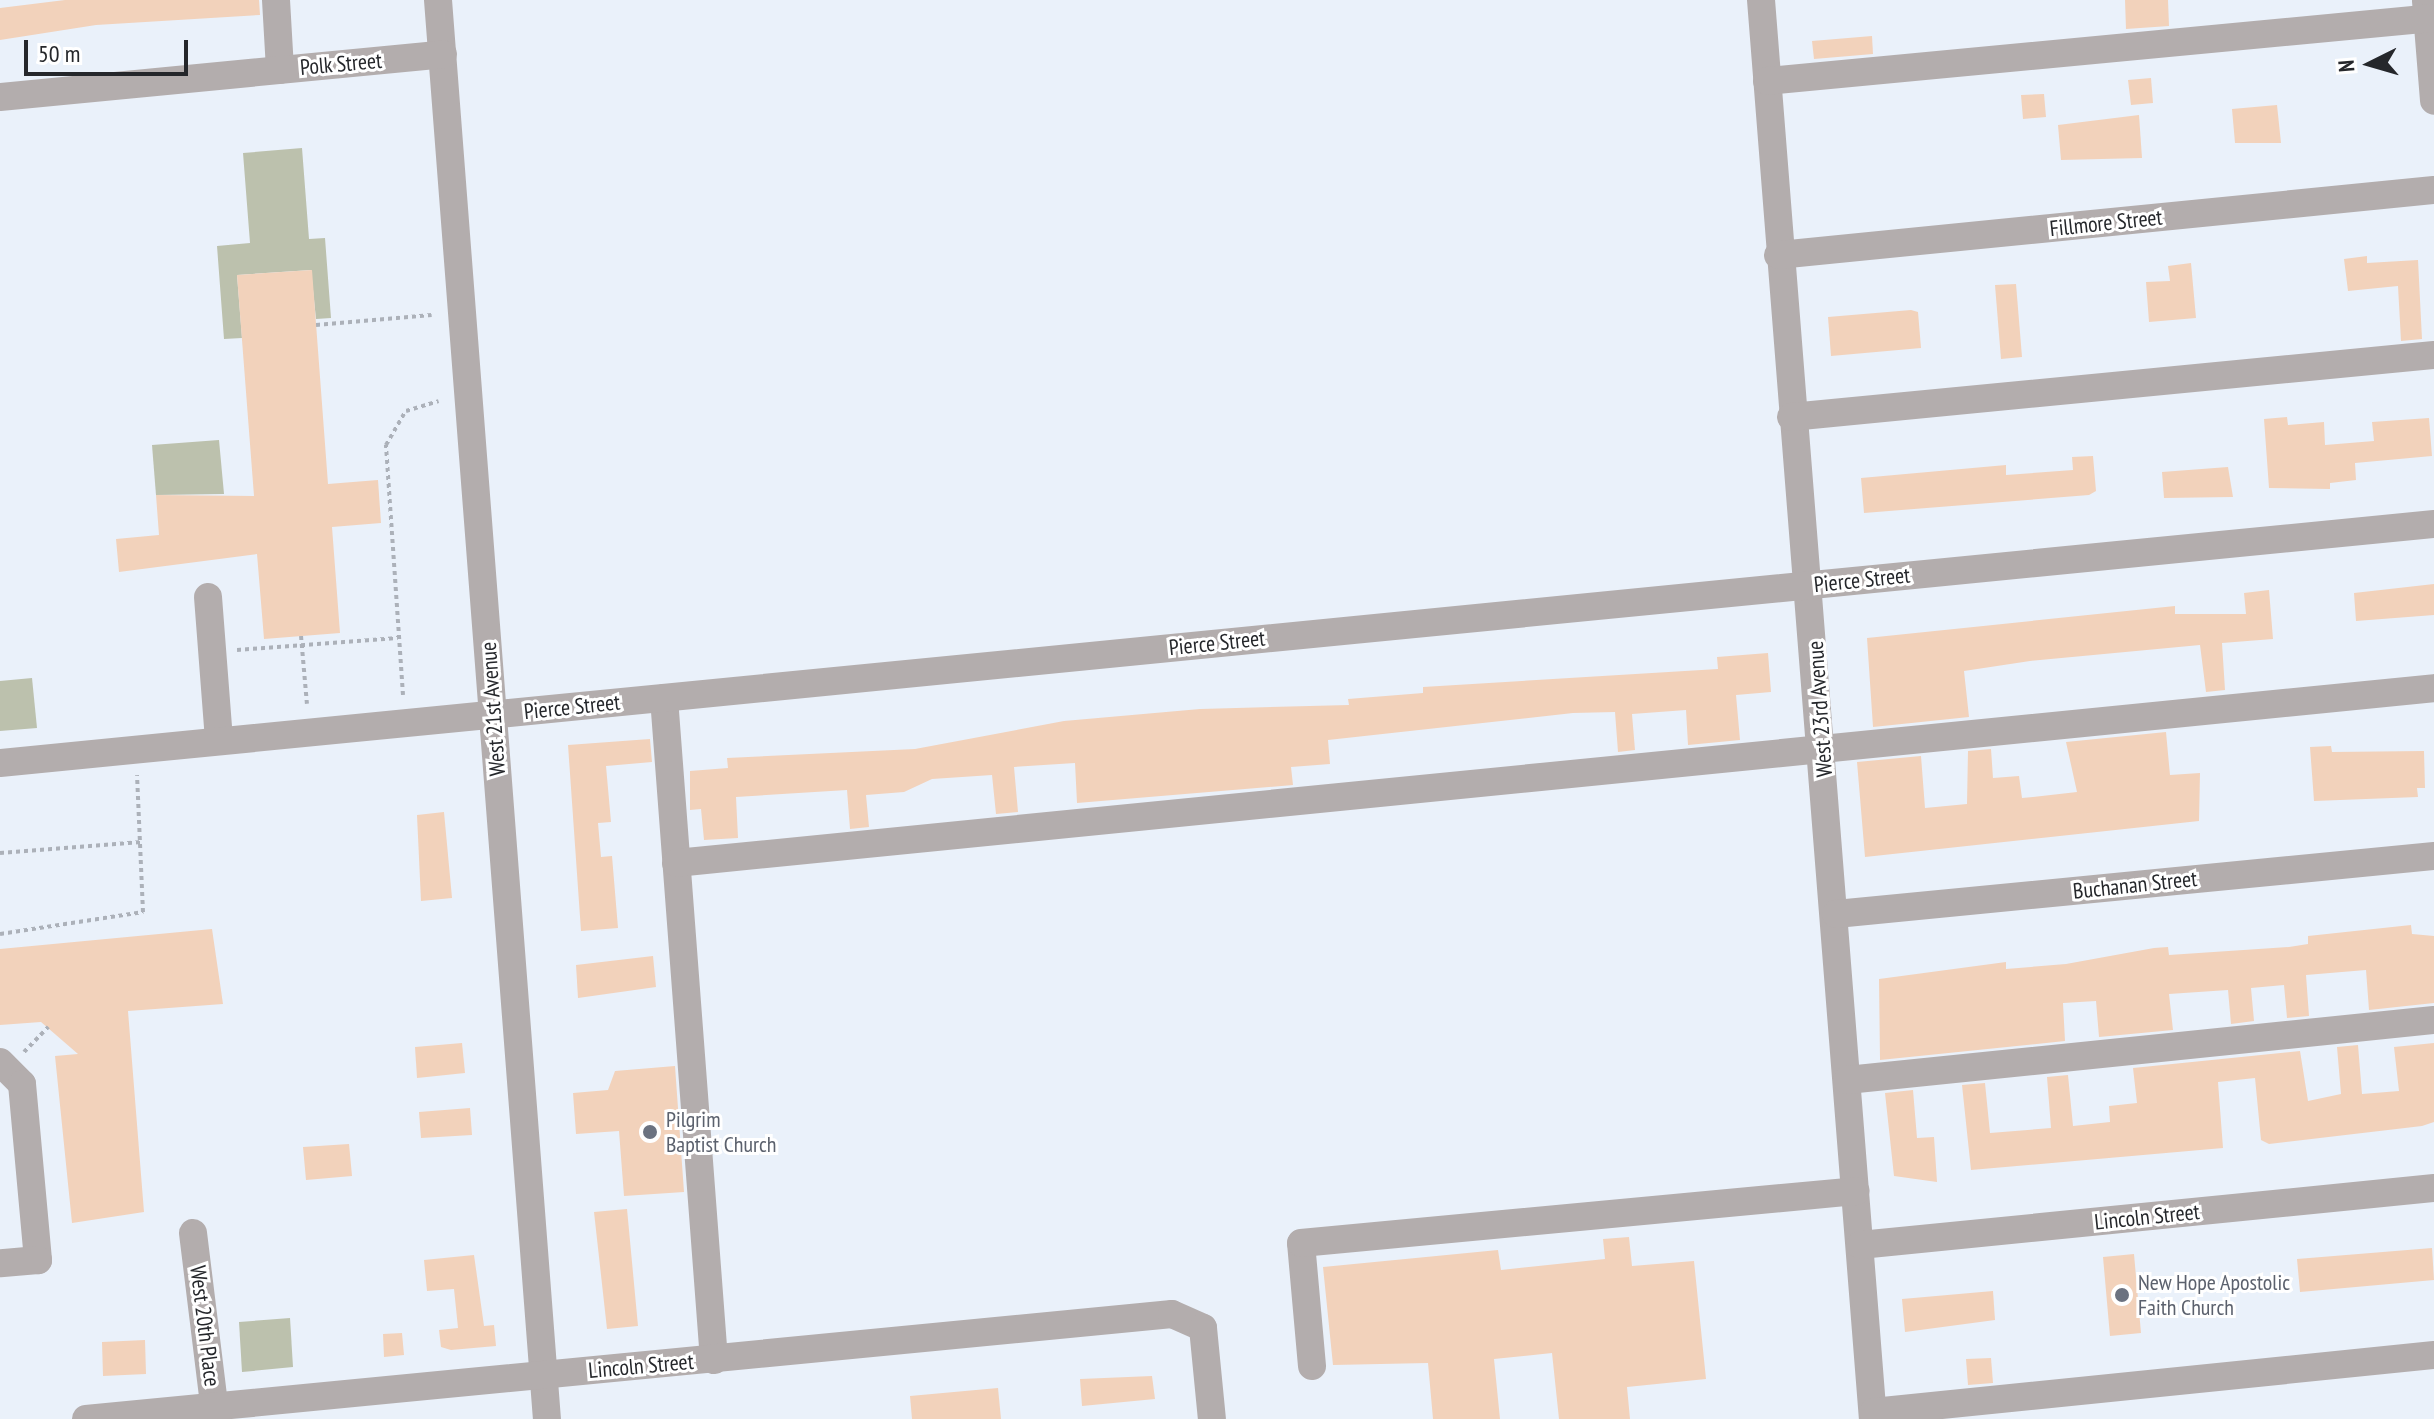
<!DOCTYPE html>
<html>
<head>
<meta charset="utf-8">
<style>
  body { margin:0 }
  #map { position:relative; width:2434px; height:1419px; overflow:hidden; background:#eaf1fa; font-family:"PT Sans Narrow",sans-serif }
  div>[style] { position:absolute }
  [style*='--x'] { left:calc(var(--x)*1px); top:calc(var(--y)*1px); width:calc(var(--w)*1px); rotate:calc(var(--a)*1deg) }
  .green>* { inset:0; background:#bcc1ad }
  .building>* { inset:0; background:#f2d2bb }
  .path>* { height:4px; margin-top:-2px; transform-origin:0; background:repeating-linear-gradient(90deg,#acb1b9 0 4px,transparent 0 8px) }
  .minor>* { height:28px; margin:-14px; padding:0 14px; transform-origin:14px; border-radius:14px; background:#b3adad }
  .dots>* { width:22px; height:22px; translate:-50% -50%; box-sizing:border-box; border:4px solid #fff; border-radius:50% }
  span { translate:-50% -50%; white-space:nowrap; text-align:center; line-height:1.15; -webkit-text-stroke:6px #fff; paint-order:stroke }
  .street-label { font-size:22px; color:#25272b }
  .worship-label { font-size:22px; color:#5b616d }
  .left { translate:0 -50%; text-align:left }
  .north { position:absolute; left:2330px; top:24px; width:80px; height:80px; -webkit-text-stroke:6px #fff; paint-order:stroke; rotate:265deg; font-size:22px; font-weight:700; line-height:32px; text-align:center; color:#25272b }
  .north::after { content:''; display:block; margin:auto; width:28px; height:36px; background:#25272b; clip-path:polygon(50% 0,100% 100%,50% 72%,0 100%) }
  .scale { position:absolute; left:24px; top:40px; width:164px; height:36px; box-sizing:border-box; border:4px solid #25272b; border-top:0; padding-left:10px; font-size:24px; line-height:28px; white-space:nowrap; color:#25272b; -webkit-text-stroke:6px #fff; paint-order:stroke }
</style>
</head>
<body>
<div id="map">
  <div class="green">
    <div style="clip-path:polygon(302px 148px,309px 239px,325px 238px,331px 318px,316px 319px,311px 270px,237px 275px,242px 338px,224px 339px,217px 246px,250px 243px,243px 153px)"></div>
    <div style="clip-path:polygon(219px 440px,224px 494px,156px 495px,152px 445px)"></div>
    <div style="clip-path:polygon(32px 678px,37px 728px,0 731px,0 681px)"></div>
    <div style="clip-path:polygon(290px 1318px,293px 1367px,242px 1372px,239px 1322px)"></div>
  </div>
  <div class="building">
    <div style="clip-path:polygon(65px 0,259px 0,260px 15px,96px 25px,0 40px,0 8px)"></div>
    <div style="clip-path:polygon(2125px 0,2168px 0,2169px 26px,2126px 29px)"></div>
    <div style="clip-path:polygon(1872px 36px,1873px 54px,1814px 59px,1812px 41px)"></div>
    <div style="clip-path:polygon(2151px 78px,2153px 103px,2131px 105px,2128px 80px)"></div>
    <div style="clip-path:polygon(2044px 94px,2046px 117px,2023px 119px,2021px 95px)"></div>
    <div style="clip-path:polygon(2277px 105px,2281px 143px,2235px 143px,2232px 109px)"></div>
    <div style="clip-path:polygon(2139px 115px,2142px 158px,2061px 160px,2058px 125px)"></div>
    <div style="clip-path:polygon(2367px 256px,2367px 263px,2418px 260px,2422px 339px,2401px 341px,2398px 286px,2348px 291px,2344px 259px)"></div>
    <div style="clip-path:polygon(2191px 263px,2196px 318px,2149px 322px,2146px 282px,2170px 281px,2168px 266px)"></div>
    <div style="clip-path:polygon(312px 270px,328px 484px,378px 480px,381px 523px,332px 527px,340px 633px,264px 639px,257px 554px,119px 572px,116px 539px,159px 535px,156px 495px,254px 496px,237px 275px)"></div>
    <div style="clip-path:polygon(2016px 284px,2022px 357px,2001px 359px,1995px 285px)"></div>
    <div style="clip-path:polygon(1911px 310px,1918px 312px,1921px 348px,1831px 356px,1828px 317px)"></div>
    <div style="clip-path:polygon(2287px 417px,2288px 425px,2324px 422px,2325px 445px,2374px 441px,2372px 422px,2429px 418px,2432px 456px,2355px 463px,2356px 480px,2330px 483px,2330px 489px,2269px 488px,2264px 419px)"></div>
    <div style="clip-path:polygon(2093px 456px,2096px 491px,2089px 495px,1864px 513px,1861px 478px,2006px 465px,2006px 475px,2073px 470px,2072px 457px)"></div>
    <div style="clip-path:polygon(2228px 467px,2233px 497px,2164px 498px,2162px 472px)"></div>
    <div style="clip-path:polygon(2434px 584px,2434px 615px,2356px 621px,2354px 593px)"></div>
    <div style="clip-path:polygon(2269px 590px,2273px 639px,2222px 643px,2225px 690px,2206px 692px,2200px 645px,2030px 661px,1964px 671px,1969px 717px,1873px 727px,1867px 638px,2175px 606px,2175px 614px,2246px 614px,2244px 593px)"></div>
    <div style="clip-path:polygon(1768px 653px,1771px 692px,1736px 695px,1740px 740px,1688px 745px,1686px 710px,1632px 714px,1635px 750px,1618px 752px,1615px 712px,1573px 713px,1328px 740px,1330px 764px,1291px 767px,1293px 785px,1077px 803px,1075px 763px,1014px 767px,1018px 812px,996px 814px,992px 775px,932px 779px,904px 792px,866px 795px,869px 827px,850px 829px,847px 790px,736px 797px,738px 838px,704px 840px,701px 809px,690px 810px,690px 771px,728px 768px,727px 758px,915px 749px,1064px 721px,1200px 709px,1349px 705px,1348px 699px,1423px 693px,1423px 687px,1718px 669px,1717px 657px)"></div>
    <div style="clip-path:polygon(2166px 732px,2170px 775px,2200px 773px,2199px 821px,1865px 857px,1857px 762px,1921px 756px,1925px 808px,1967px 804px,1968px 751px,1991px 749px,1993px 778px,2019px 776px,2022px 798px,2033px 797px,2077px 792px,2066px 742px)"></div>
    <div style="clip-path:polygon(650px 739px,652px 762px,606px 766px,611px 822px,598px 823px,601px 857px,612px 856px,618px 928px,581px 931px,568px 745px)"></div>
    <div style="clip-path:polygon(2331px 746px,2332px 752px,2424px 751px,2425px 788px,2417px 788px,2418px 797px,2314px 801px,2310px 747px)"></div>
    <div style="clip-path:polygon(444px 812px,452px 898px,421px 901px,417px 815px)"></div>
    <div style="clip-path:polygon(2411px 925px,2412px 934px,2434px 936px,2434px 1003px,2369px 1010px,2366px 970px,2306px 975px,2309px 1016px,2287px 1018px,2284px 985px,2251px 988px,2254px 1021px,2231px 1024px,2228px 990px,2169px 994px,2173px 1030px,2099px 1037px,2096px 1001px,2063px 1003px,2065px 1041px,1880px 1060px,1879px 979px,2006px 962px,2006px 969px,2066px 964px,2154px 948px,2168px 947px,2169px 955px,2289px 947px,2308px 944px,2308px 936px)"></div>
    <div style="clip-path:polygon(212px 929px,223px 1004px,128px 1011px,144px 1212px,72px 1223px,55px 1056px,78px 1054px,41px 1022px,0 1025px,0 949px)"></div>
    <div style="clip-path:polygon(653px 956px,656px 987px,578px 998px,576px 965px)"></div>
    <div style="clip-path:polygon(462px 1043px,465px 1073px,417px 1078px,415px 1047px)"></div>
    <div style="clip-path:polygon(2434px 1043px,2434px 1122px,2422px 1126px,2269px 1144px,2261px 1140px,2255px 1078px,2218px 1082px,2223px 1148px,1971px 1170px,1962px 1085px,1985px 1083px,1990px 1133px,2051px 1128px,2047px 1077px,2068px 1075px,2073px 1126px,2110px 1122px,2109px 1106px,2137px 1103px,2133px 1068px,2300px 1051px,2308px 1101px,2341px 1094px,2337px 1047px,2358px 1045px,2362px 1094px,2399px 1091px,2394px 1047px)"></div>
    <div style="clip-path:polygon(675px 1066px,684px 1192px,624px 1196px,619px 1131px,576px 1134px,573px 1093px,608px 1090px,615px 1071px)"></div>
    <div style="clip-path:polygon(1913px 1090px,1917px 1138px,1934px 1137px,1937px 1182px,1894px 1176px,1885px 1093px)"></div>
    <div style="clip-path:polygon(470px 1108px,472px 1135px,421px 1138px,419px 1112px)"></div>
    <div style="clip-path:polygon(349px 1144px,352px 1176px,306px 1180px,303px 1147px)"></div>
    <div style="clip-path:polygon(627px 1209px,638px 1326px,607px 1329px,594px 1212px)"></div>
    <div style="clip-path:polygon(1629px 1237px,1632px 1266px,1694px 1261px,1706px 1379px,1627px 1387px,1630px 1419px,1559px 1419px,1552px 1353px,1494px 1359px,1500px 1419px,1433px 1419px,1428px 1363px,1333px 1365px,1323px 1267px,1498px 1250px,1501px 1270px,1605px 1259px,1603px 1239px)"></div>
    <div style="clip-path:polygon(2432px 1248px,2434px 1280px,2300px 1292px,2297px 1259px)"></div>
    <div style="clip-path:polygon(2134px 1254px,2141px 1333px,2110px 1336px,2103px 1257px)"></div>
    <div style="clip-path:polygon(474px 1255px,484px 1326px,494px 1325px,496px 1346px,451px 1350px,441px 1347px,439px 1330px,458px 1328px,454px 1289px,427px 1291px,424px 1260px)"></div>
    <div style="clip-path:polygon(1993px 1291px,1995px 1320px,1905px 1332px,1902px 1299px)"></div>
    <div style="clip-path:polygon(402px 1333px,404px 1355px,384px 1357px,383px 1334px)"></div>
    <div style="clip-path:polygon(145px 1340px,146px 1374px,103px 1376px,102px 1342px)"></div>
    <div style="clip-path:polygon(1991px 1358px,1993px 1383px,1968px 1385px,1966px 1359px)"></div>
    <div style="clip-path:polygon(1152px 1376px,1155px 1399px,1082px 1406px,1080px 1379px)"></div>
    <div style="clip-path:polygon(998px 1388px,1001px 1419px,912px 1419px,910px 1396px)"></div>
  </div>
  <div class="path">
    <div style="--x:316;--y:325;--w:116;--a:-4.9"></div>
    <div style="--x:301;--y:636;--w:68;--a:85"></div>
    <div style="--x:237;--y:650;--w:161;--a:-4.3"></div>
    <div style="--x:403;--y:695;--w:251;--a:-93.9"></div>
    <div style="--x:386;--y:445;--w:39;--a:-60"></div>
    <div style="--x:406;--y:411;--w:34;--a:-17"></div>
    <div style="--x:0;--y:853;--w:142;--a:-4.4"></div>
    <div style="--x:0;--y:934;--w:145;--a:-8.7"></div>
    <div style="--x:143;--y:912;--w:137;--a:-92.5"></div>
    <div style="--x:24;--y:1052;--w:35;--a:-46"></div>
  </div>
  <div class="minor">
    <div style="--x:276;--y:0;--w:70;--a:86.7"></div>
    <div style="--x:438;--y:0;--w:1423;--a:85.61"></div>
    <div style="--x:1761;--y:0;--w:1423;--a:85.49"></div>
    <div style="--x:2426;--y:1;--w:100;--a:85.4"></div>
    <div style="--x:1767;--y:81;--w:670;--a:-5.4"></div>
    <div style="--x:0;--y:97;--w:445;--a:-5.5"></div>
    <div style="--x:1778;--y:255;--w:659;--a:-5.66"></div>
    <div style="--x:1791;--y:417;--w:646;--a:-5.51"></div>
    <div style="--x:208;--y:597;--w:144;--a:85.6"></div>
    <div style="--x:664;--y:698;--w:664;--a:85.68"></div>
    <div style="--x:0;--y:763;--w:2446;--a:-5.61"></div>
    <div style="--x:676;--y:863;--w:1767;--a:-5.68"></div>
    <div style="--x:1836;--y:914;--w:601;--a:-5.54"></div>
    <div style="--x:0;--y:1062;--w:31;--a:45"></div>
    <div style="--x:22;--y:1084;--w:177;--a:84.8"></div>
    <div style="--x:38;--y:1260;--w:38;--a:175"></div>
    <div style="--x:1847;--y:1080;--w:590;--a:-5.84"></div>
    <div style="--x:193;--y:1233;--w:187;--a:83"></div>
    <div style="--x:1860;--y:1245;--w:577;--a:-5.67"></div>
    <div style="--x:1312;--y:1366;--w:123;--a:-95.1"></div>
    <div style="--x:1301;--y:1243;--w:557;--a:-5.35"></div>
    <div style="--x:1873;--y:1412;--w:564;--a:-5.8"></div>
    <div style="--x:86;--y:1419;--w:1091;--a:-5.52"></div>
    <div style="--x:1172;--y:1314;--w:34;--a:24"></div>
    <div style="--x:1203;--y:1328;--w:91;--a:84.4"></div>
  </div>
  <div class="dots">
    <div style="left:650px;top:1132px;background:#6b7280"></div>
    <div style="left:2122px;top:1295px;background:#6b7280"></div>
  </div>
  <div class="street-label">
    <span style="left:341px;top:64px;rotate:-5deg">Polk Street</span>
    <span style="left:2106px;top:223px;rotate:-6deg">Fillmore Street</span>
    <span style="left:1862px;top:580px;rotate:-6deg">Pierce Street</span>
    <span style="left:1217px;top:643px;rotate:-6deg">Pierce Street</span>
    <span style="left:572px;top:707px;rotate:-6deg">Pierce Street</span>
    <span style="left:493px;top:709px;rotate:-94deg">West 21st Avenue</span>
    <span style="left:1820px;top:709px;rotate:-94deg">West 23rd Avenue</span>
    <span style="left:2135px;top:885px;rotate:-6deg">Buchanan Street</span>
    <span style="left:2147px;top:1217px;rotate:-6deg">Lincoln Street</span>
    <span style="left:205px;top:1326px;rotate:83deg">West 20th Place</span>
    <span style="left:641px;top:1366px;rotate:-5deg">Lincoln Street</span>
  </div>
  <div class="worship-label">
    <span class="left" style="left:666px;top:1132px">Pilgrim<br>Baptist Church</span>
    <span class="left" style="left:2138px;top:1295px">New Hope Apostolic<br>Faith Church</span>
  </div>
  <div class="north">N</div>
  <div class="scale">50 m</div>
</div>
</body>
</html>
